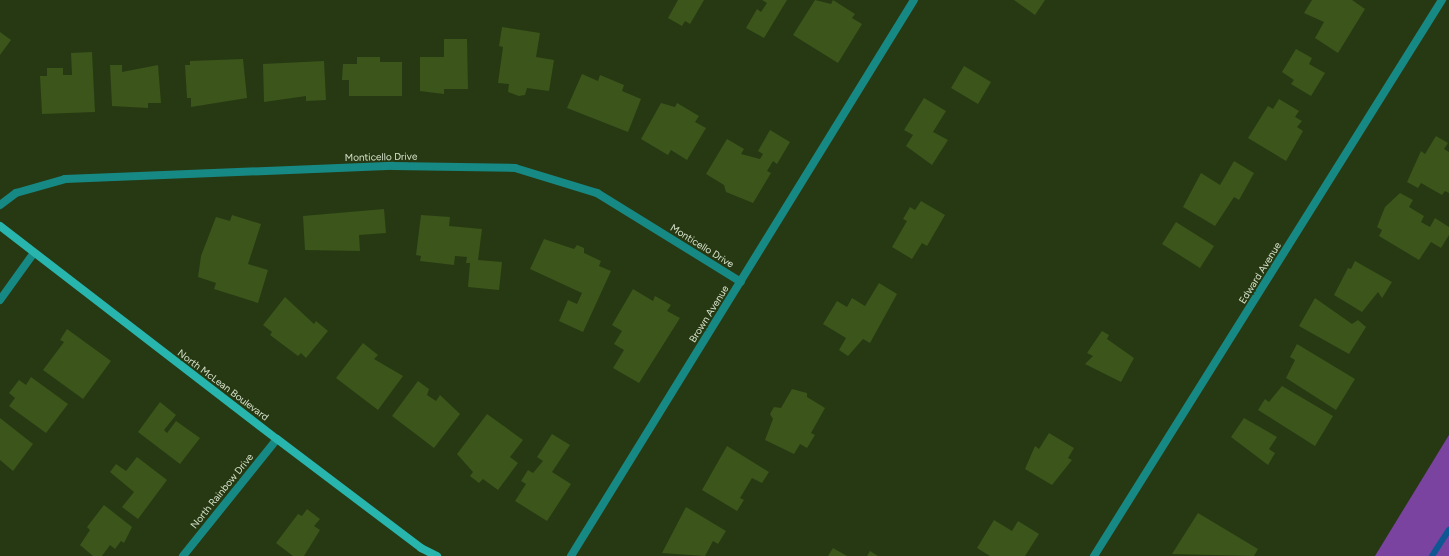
<!DOCTYPE html>
<html>
<head>
<meta charset="utf-8">
<style>
  body { margin:0 }
  #map { position:relative; width:1449px; height:556px; overflow:hidden; background:#273913; font-family:Figtree,sans-serif }
  div>[style] { position:absolute }
  [style*='--x'] { left:calc(var(--x)*1px); top:calc(var(--y)*1px); width:calc(var(--w)*1px); rotate:calc(var(--a)*1deg) }
  .forest>* { inset:0; background:#7a439f }
  .stream>* { height:6px; margin:-3px; padding:0 3px; transform-origin:3px; border-radius:3px; background:#0e5793 }
  .building>* { inset:0; background:#3b551b }
  .street>* { height:8px; margin:-4px; padding:0 4px; transform-origin:4px; border-radius:4px; background:#178984 }
  .secondary>* { height:8px; margin:-4px; padding:0 4px; transform-origin:4px; border-radius:4px; background:#27b5ae }
  span { translate:-50% -50%; white-space:nowrap; text-align:center; line-height:1.15; -webkit-text-stroke:3px #273913; paint-order:stroke }
  .street-label { font-size:10px; color:#d6e2cc }
</style>
</head>
<body>
<div id="map">
  <div class="forest">
    <div style="clip-path:polygon(1449px 435px,1449px 556px,1375px 556px)"></div>
  </div>
  <div class="stream">
    <div style="--x:1432;--y:556;--w:31;--a:-57"></div>
  </div>
  <div class="building">
    <div style="clip-path:polygon(678px 0,704px 0,690px 24px,685px 21px,682px 26px,668px 18px)"></div>
    <div style="clip-path:polygon(762px 0,787px 0,764px 38px,746px 28px,757px 9px,761px 12px,767px 3px)"></div>
    <div style="clip-path:polygon(815px 0,831px 4px,833px 0,855px 14px,852px 18px,862px 24px,838px 63px,793px 35px)"></div>
    <div style="clip-path:polygon(1014px 0,1045px 0,1035px 15px)"></div>
    <div style="clip-path:polygon(1312px 0,1352px 0,1365px 9px,1338px 53px,1315px 38px,1324px 22px,1304px 13px)"></div>
    <div style="clip-path:polygon(502px 27px,540px 33px,536px 57px,554px 60px,549px 91px,527px 88px,525px 95px,519px 96px,508px 92px,509px 84px,498px 83px,503px 47px,499px 46px)"></div>
    <div style="clip-path:polygon(0 32px,11px 40px,0 55px)"></div>
    <div style="clip-path:polygon(444px 39px,467px 39px,468px 89px,444px 89px,444px 94px,420px 91px,420px 57px,444px 57px)"></div>
    <div style="clip-path:polygon(1296px 49px,1312px 58px,1309px 64px,1325px 73px,1311px 96px,1291px 84px,1294px 80px,1282px 72px)"></div>
    <div style="clip-path:polygon(92px 52px,95px 112px,42px 114px,40px 76px,47px 76px,47px 68px,63px 68px,63px 75px,72px 75px,71px 53px)"></div>
    <div style="clip-path:polygon(357px 57px,380px 57px,380px 62px,402px 62px,402px 96px,349px 96px,349px 80px,342px 80px,343px 64px,357px 64px)"></div>
    <div style="clip-path:polygon(243px 59px,247px 98px,191px 107px,191px 98px,187px 98px,185px 65px,190px 65px,190px 61px)"></div>
    <div style="clip-path:polygon(324px 61px,326px 100px,306px 101px,306px 96px,264px 102px,263px 64px)"></div>
    <div style="clip-path:polygon(110px 65px,122px 65px,122px 72px,158px 65px,161px 103px,148px 103px,148px 108px,112px 106px)"></div>
    <div style="clip-path:polygon(964px 66px,991px 82px,978px 104px,951px 88px)"></div>
    <div style="clip-path:polygon(582px 74px,598px 81px,600px 75px,624px 85px,622px 91px,641px 99px,628px 132px,567px 108px)"></div>
    <div style="clip-path:polygon(924px 98px,946px 111px,933px 132px,948px 140px,932px 165px,906px 146px,913px 135px,904px 130px)"></div>
    <div style="clip-path:polygon(1279px 99px,1299px 111px,1295px 117px,1302px 121px,1297px 127px,1303px 131px,1286px 161px,1248px 138px,1268px 106px,1273px 109px)"></div>
    <div style="clip-path:polygon(661px 103px,675px 107px,677px 103px,699px 116px,695px 122px,706px 128px,687px 160px,671px 150px,668px 155px,641px 139px)"></div>
    <div style="clip-path:polygon(770px 130px,790px 142px,777px 164px,773px 161px,767px 171px,771px 173px,753px 203px,726px 192px,724px 185px,706px 174px,727px 139px,744px 149px,741px 154px,760px 159px,763px 154px,758px 151px)"></div>
    <div style="clip-path:polygon(1436px 136px,1448px 143px,1444px 149px,1449px 152px,1449px 193px,1445px 191px,1442px 195px,1421px 183px,1418px 188px,1407px 182px,1421px 151px,1425px 154px)"></div>
    <div style="clip-path:polygon(1234px 161px,1254px 173px,1239px 200px,1234px 197px,1215px 226px,1183px 207px,1201px 173px,1220px 185px)"></div>
    <div style="clip-path:polygon(1400px 193px,1413px 200px,1409px 207px,1424px 216px,1421px 222px,1430px 227px,1435px 218px,1449px 227px,1449px 235px,1441px 248px,1431px 242px,1419px 260px,1379px 236px,1382px 230px,1377px 227px,1385px 207px)"></div>
    <div style="clip-path:polygon(921px 201px,945px 215px,927px 246px,922px 243px,912px 259px,892px 247px,907px 221px,903px 219px,910px 207px,915px 210px)"></div>
    <div style="clip-path:polygon(384px 209px,386px 233px,359px 235px,360px 251px,305px 250px,303px 216px)"></div>
    <div style="clip-path:polygon(232px 215px,261px 224px,248px 264px,268px 270px,258px 303px,214px 289px,216px 283px,198px 277px,201px 256px,216px 217px,230px 221px)"></div>
    <div style="clip-path:polygon(421px 215px,450px 217px,449px 226px,482px 229px,478px 260px,502px 262px,499px 290px,468px 287px,470px 263px,466px 263px,467px 257px,455px 256px,454px 265px,420px 261px,421px 256px,416px 255px)"></div>
    <div style="clip-path:polygon(1176px 222px,1214px 246px,1200px 268px,1162px 244px)"></div>
    <div style="clip-path:polygon(544px 239px,574px 249px,577px 245px,584px 248px,584px 253px,601px 261px,599px 266px,611px 271px,583px 332px,559px 321px,568px 300px,577px 304px,582px 293px,530px 269px)"></div>
    <div style="clip-path:polygon(1355px 261px,1392px 282px,1384px 295px,1382px 298px,1378px 292px,1362px 312px,1334px 295px,1348px 268px,1351px 269px)"></div>
    <div style="clip-path:polygon(879px 283px,897px 294px,870px 343px,863px 339px,848px 356px,839px 350px,846px 338px,823px 324px,837px 301px,847px 307px,852px 298px,865px 306px)"></div>
    <div style="clip-path:polygon(633px 289px,653px 301px,655px 296px,671px 305px,667px 311px,680px 318px,639px 383px,613px 368px,624px 350px,614px 344px,622px 331px,612px 325px)"></div>
    <div style="clip-path:polygon(285px 297px,314px 324px,316px 321px,328px 331px,306px 358px,301px 353px,298px 356px,270px 335px,272px 332px,263px 325px)"></div>
    <div style="clip-path:polygon(1315px 298px,1352px 324px,1358px 320px,1366px 327px,1349px 354px,1299px 326px)"></div>
    <div style="clip-path:polygon(67px 329px,111px 361px,83px 399px,43px 370px,64px 342px,60px 340px)"></div>
    <div style="clip-path:polygon(1102px 331px,1109px 335px,1107px 339px,1134px 358px,1121px 382px,1085px 364px,1093px 356px,1087px 353px)"></div>
    <div style="clip-path:polygon(363px 343px,378px 355px,374px 359px,403px 376px,378px 410px,336px 378px)"></div>
    <div style="clip-path:polygon(1297px 344px,1355px 379px,1336px 410px,1286px 378px,1295px 360px,1290px 357px)"></div>
    <div style="clip-path:polygon(31px 377px,68px 404px,46px 433px,9px 406px,15px 398px,9px 393px,19px 380px,26px 385px)"></div>
    <div style="clip-path:polygon(418px 381px,429px 389px,427px 395px,436px 401px,440px 395px,460px 414px,434px 448px,392px 416px)"></div>
    <div style="clip-path:polygon(1282px 386px,1333px 416px,1315px 446px,1258px 410px,1265px 399px,1269px 402px)"></div>
    <div style="clip-path:polygon(792px 389px,807px 393px,807px 397px,825px 408px,811px 433px,815px 435px,807px 448px,800px 444px,794px 454px,765px 440px,773px 419px,770px 414px,774px 407px,781px 408px)"></div>
    <div style="clip-path:polygon(160px 402px,176px 415px,164px 430px,167px 433px,176px 421px,200px 438px,180px 464px,138px 432px)"></div>
    <div style="clip-path:polygon(487px 414px,523px 440px,510px 457px,518px 463px,498px 490px,483px 479px,479px 483px,470px 476px,473px 472px,457px 454px)"></div>
    <div style="clip-path:polygon(0 418px,33px 444px,13px 471px,0 460px)"></div>
    <div style="clip-path:polygon(1244px 418px,1277px 437px,1269px 449px,1275px 453px,1268px 465px,1231px 437px)"></div>
    <div style="clip-path:polygon(1049px 433px,1074px 448px,1068px 458px,1072px 460px,1052px 485px,1025px 469px,1035px 446px,1039px 449px)"></div>
    <div style="clip-path:polygon(552px 434px,570px 445px,552px 472px,571px 484px,547px 521px,515px 501px,526px 484px,521px 481px,528px 470px,533px 473px,543px 461px,537px 457px)"></div>
    <div style="clip-path:polygon(727px 446px,769px 472px,762px 483px,752px 478px,740px 498px,744px 500px,737px 511px,702px 490px)"></div>
    <div style="clip-path:polygon(137px 457px,167px 480px,138px 519px,122px 507px,134px 492px,110px 472px,116px 464px,126px 471px)"></div>
    <div style="clip-path:polygon(104px 505px,132px 527px,124px 543px,121px 541px,115px 549px,110px 545px,102px 556px,93px 556px,80px 545px,90px 530px,87px 527px)"></div>
    <div style="clip-path:polygon(686px 507px,726px 531px,718px 544px,713px 541px,705px 556px,662px 553px)"></div>
    <div style="clip-path:polygon(307px 509px,320px 519px,314px 526px,320px 530px,304px 556px,293px 556px,276px 543px,298px 514px,302px 516px)"></div>
    <div style="clip-path:polygon(1198px 513px,1258px 549px,1254px 556px,1172px 554px)"></div>
    <div style="clip-path:polygon(994px 520px,1012px 531px,1018px 521px,1039px 534px,1025px 556px,990px 556px,977px 548px)"></div>
    <div style="clip-path:polygon(833px 548px,847px 556px,828px 556px)"></div>
    <div style="clip-path:polygon(870px 551px,878px 556px,867px 556px)"></div>
  </div>
  <div class="street">
    <div style="--x:0;--y:205;--w:20;--a:-37"></div>
    <div style="--x:16;--y:193;--w:51;--a:-15.9"></div>
    <div style="--x:65;--y:179;--w:328;--a:-2.3"></div>
    <div style="--x:393;--y:166;--w:122;--a:0.9"></div>
    <div style="--x:515;--y:168;--w:86;--a:17"></div>
    <div style="--x:597;--y:193;--w:169;--a:31.7"></div>
    <div style="--x:0;--y:300;--w:57;--a:-54.3"></div>
    <div style="--x:183;--y:556;--w:150;--a:-51.2"></div>
    <div style="--x:571;--y:556;--w:653;--a:-58.33"></div>
    <div style="--x:1094;--y:556;--w:656;--a:-57.96"></div>
  </div>
  <div class="secondary">
    <div style="--x:0;--y:226;--w:349;--a:37.6"></div>
    <div style="--x:277;--y:439;--w:181;--a:37.1"></div>
    <div style="--x:421;--y:548;--w:18;--a:27"></div>
  </div>
  <div class="street-label">
    <span style="left:381px;top:157px;rotate:-1deg">Monticello Drive</span>
    <span style="left:702px;top:246px;rotate:32deg">Monticello Drive</span>
    <span style="left:1260px;top:273px;rotate:-58deg">Edward Avenue</span>
    <span style="left:709px;top:314px;rotate:-58deg">Brown Avenue</span>
    <span style="left:223px;top:385px;rotate:37deg">North McLean Boulevard</span>
    <span style="left:222px;top:491px;rotate:-51deg">North Rainbow Drive</span>
  </div>
</div>
</body>
</html>
